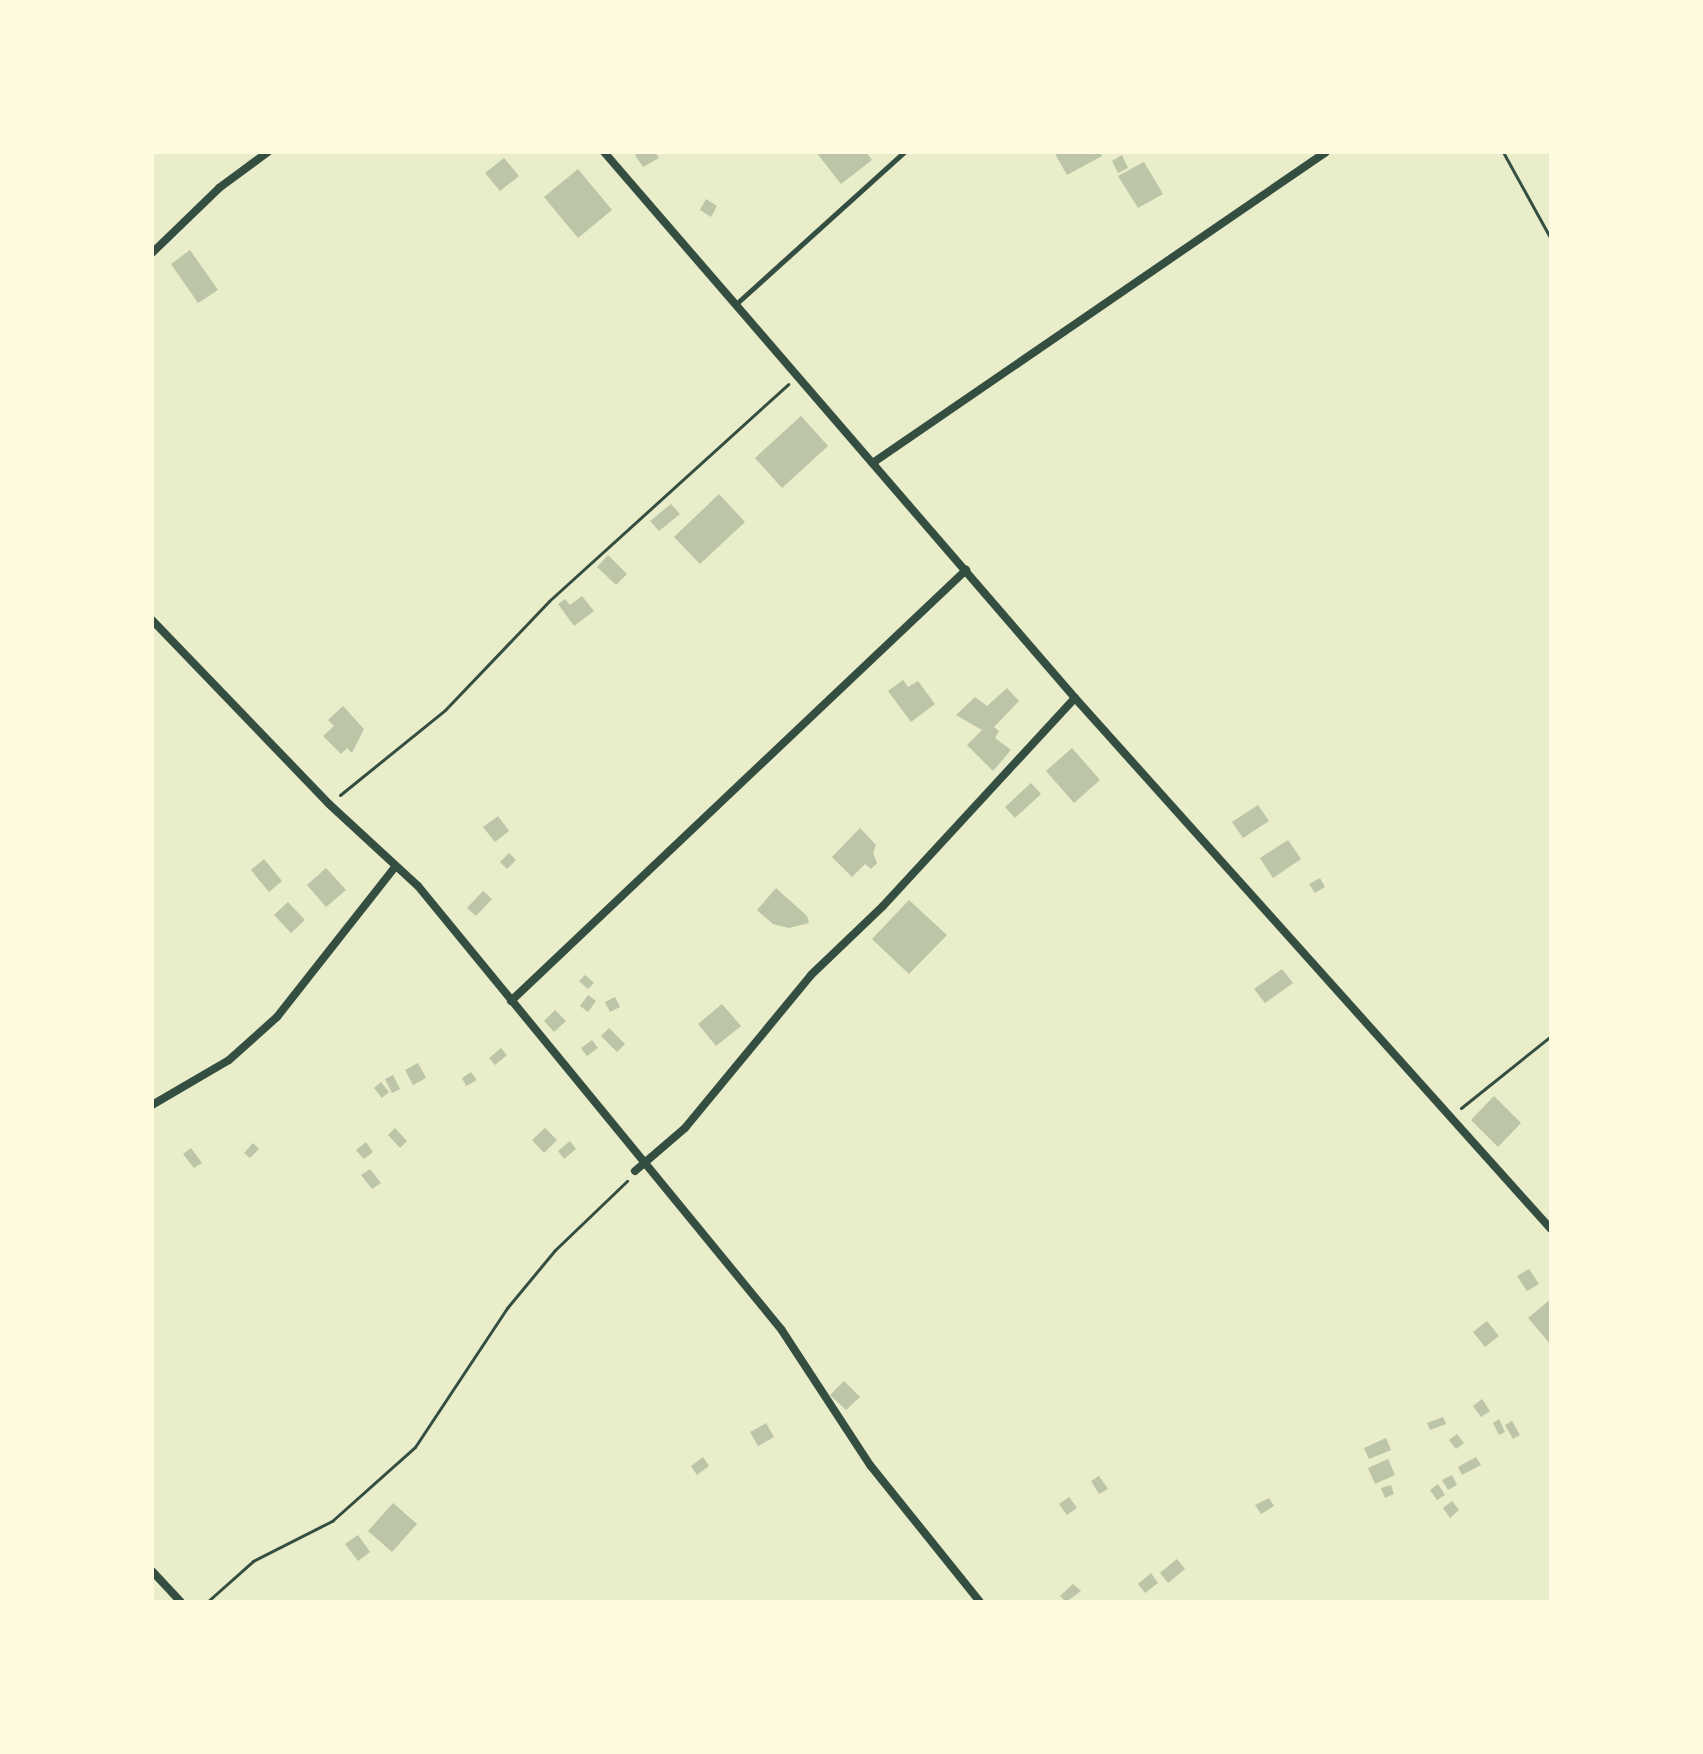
<!DOCTYPE html>
<html>
<head>
<meta charset="utf-8">
<style>
  body { margin:0 }
  #map { position:relative; width:1703px; height:1754px; overflow:hidden; background:#e9edc9; font-family:"Libre Baskerville",serif }
  div>[style] { position:absolute }
  [style*='--x'] { left:calc(var(--x)*1px); top:calc(var(--y)*1px); width:calc(var(--w)*1px); rotate:calc(var(--a)*1deg) }
  .building>* { inset:0; background:#bcc5a7 }
  .path>* { height:3px; margin:-1.5px; padding:0 1.5px; transform-origin:1.5px; border-radius:1.5px; background:#344e41 }
  .service>* { height:5px; margin:-2.5px; padding:0 2.5px; transform-origin:2.5px; border-radius:2.5px; background:#344e41 }
  .minor>* { height:8px; margin:-4px; padding:0 4px; transform-origin:4px; border-radius:4px; background:#344e41 }
  span { translate:-50% -50%; white-space:nowrap; text-align:center; line-height:1.15; -webkit-text-stroke:8px #fefae0; paint-order:stroke }
  .frame { position:absolute; inset:0; border:154px solid #fefae0; pointer-events:none }
</style>
</head>
<body>
<div id="map">
  <div class="building">
    <div style="clip-path:polygon(639px 152px,655px 152px,659px 158px,643px 167px,635px 155px)"></div>
    <div style="clip-path:polygon(816px 152px,866px 152px,872px 160px,841px 184px)"></div>
    <div style="clip-path:polygon(1054px 152px,1100px 152px,1102px 156px,1067px 175px)"></div>
    <div style="clip-path:polygon(1122px 155px,1128px 168px,1118px 173px,1112px 161px)"></div>
    <div style="clip-path:polygon(504px 158px,519px 176px,500px 191px,485px 173px)"></div>
    <div style="clip-path:polygon(1144px 162px,1163px 194px,1138px 208px,1118px 176px)"></div>
    <div style="clip-path:polygon(578px 169px,612px 210px,578px 238px,544px 197px)"></div>
    <div style="clip-path:polygon(706px 199px,717px 206px,711px 217px,700px 210px)"></div>
    <div style="clip-path:polygon(190px 250px,218px 290px,198px 303px,171px 264px)"></div>
    <div style="clip-path:polygon(801px 416px,828px 446px,782px 488px,755px 458px)"></div>
    <div style="clip-path:polygon(719px 494px,745px 522px,700px 564px,674px 537px)"></div>
    <div style="clip-path:polygon(671px 504px,680px 514px,659px 531px,650px 521px)"></div>
    <div style="clip-path:polygon(608px 555px,627px 574px,616px 585px,597px 567px)"></div>
    <div style="clip-path:polygon(582px 596px,594px 611px,574px 626px,558px 604px,565px 599px,570px 605px)"></div>
    <div style="clip-path:polygon(903px 680px,908px 687px,918px 681px,935px 704px,911px 722px,888px 691px)"></div>
    <div style="clip-path:polygon(1007px 688px,1019px 701px,994px 727px,999px 731px,995px 738px,1011px 750px,993px 771px,967px 745px,982px 730px,956px 715px,975px 697px,987px 706px)"></div>
    <div style="clip-path:polygon(343px 706px,364px 729px,352px 753px,347px 748px,341px 754px,323px 736px,334px 726px,328px 720px)"></div>
    <div style="clip-path:polygon(1072px 748px,1100px 780px,1074px 803px,1046px 771px)"></div>
    <div style="clip-path:polygon(1031px 783px,1041px 794px,1015px 818px,1005px 807px)"></div>
    <div style="clip-path:polygon(1258px 805px,1269px 821px,1243px 838px,1232px 822px)"></div>
    <div style="clip-path:polygon(498px 816px,509px 831px,495px 842px,483px 827px)"></div>
    <div style="clip-path:polygon(860px 828px,876px 845px,873px 853px,877px 863px,871px 869px,865px 864px,852px 877px,832px 857px)"></div>
    <div style="clip-path:polygon(1288px 840px,1301px 859px,1273px 878px,1260px 858px)"></div>
    <div style="clip-path:polygon(509px 853px,516px 860px,507px 869px,500px 862px)"></div>
    <div style="clip-path:polygon(264px 859px,282px 881px,269px 892px,251px 870px)"></div>
    <div style="clip-path:polygon(326px 868px,346px 890px,326px 907px,307px 885px)"></div>
    <div style="clip-path:polygon(1320px 878px,1325px 887px,1315px 893px,1309px 884px)"></div>
    <div style="clip-path:polygon(776px 888px,807px 916px,809px 923px,789px 928px,773px 924px,757px 910px)"></div>
    <div style="clip-path:polygon(483px 891px,492px 899px,476px 916px,467px 908px)"></div>
    <div style="clip-path:polygon(909px 900px,947px 935px,909px 974px,872px 939px)"></div>
    <div style="clip-path:polygon(288px 902px,305px 920px,291px 933px,274px 915px)"></div>
    <div style="clip-path:polygon(1282px 969px,1293px 983px,1265px 1003px,1254px 989px)"></div>
    <div style="clip-path:polygon(585px 975px,594px 983px,588px 989px,579px 981px)"></div>
    <div style="clip-path:polygon(588px 995px,596px 1001px,588px 1012px,580px 1006px)"></div>
    <div style="clip-path:polygon(615px 997px,620px 1007px,610px 1012px,605px 1002px)"></div>
    <div style="clip-path:polygon(722px 1004px,741px 1026px,716px 1046px,698px 1024px)"></div>
    <div style="clip-path:polygon(555px 1010px,566px 1021px,554px 1032px,544px 1021px)"></div>
    <div style="clip-path:polygon(609px 1028px,625px 1044px,617px 1052px,601px 1036px)"></div>
    <div style="clip-path:polygon(592px 1040px,598px 1048px,587px 1056px,581px 1048px)"></div>
    <div style="clip-path:polygon(501px 1048px,507px 1055px,495px 1065px,489px 1058px)"></div>
    <div style="clip-path:polygon(418px 1063px,426px 1078px,413px 1085px,405px 1070px)"></div>
    <div style="clip-path:polygon(471px 1072px,477px 1080px,466px 1086px,462px 1078px)"></div>
    <div style="clip-path:polygon(393px 1075px,400px 1089px,392px 1093px,385px 1079px)"></div>
    <div style="clip-path:polygon(381px 1082px,389px 1092px,382px 1098px,374px 1088px)"></div>
    <div style="clip-path:polygon(1494px 1096px,1521px 1123px,1498px 1147px,1471px 1120px)"></div>
    <div style="clip-path:polygon(395px 1128px,407px 1141px,400px 1148px,388px 1135px)"></div>
    <div style="clip-path:polygon(545px 1128px,557px 1140px,544px 1153px,532px 1140px)"></div>
    <div style="clip-path:polygon(570px 1141px,576px 1149px,564px 1159px,558px 1151px)"></div>
    <div style="clip-path:polygon(366px 1142px,373px 1152px,364px 1159px,356px 1150px)"></div>
    <div style="clip-path:polygon(253px 1143px,259px 1149px,250px 1158px,244px 1153px)"></div>
    <div style="clip-path:polygon(191px 1148px,202px 1163px,194px 1168px,183px 1154px)"></div>
    <div style="clip-path:polygon(370px 1169px,381px 1183px,372px 1189px,361px 1175px)"></div>
    <div style="clip-path:polygon(1529px 1269px,1539px 1284px,1527px 1291px,1517px 1276px)"></div>
    <div style="clip-path:polygon(1551px 1299px,1551px 1345px,1528px 1318px)"></div>
    <div style="clip-path:polygon(1487px 1321px,1499px 1336px,1485px 1347px,1473px 1332px)"></div>
    <div style="clip-path:polygon(844px 1381px,860px 1397px,846px 1410px,830px 1395px)"></div>
    <div style="clip-path:polygon(1482px 1399px,1490px 1411px,1481px 1417px,1473px 1406px)"></div>
    <div style="clip-path:polygon(1443px 1417px,1446px 1424px,1430px 1430px,1427px 1423px)"></div>
    <div style="clip-path:polygon(1499px 1419px,1505px 1432px,1499px 1435px,1493px 1423px)"></div>
    <div style="clip-path:polygon(1512px 1421px,1520px 1435px,1513px 1439px,1505px 1425px)"></div>
    <div style="clip-path:polygon(766px 1423px,774px 1437px,758px 1446px,750px 1432px)"></div>
    <div style="clip-path:polygon(1457px 1434px,1464px 1443px,1456px 1449px,1449px 1440px)"></div>
    <div style="clip-path:polygon(1386px 1438px,1391px 1450px,1369px 1459px,1364px 1448px)"></div>
    <div style="clip-path:polygon(703px 1457px,709px 1466px,697px 1475px,691px 1466px)"></div>
    <div style="clip-path:polygon(1476px 1457px,1481px 1465px,1462px 1475px,1458px 1467px)"></div>
    <div style="clip-path:polygon(1388px 1459px,1395px 1475px,1375px 1484px,1368px 1468px)"></div>
    <div style="clip-path:polygon(1452px 1475px,1457px 1485px,1448px 1490px,1442px 1480px)"></div>
    <div style="clip-path:polygon(1099px 1476px,1108px 1489px,1099px 1494px,1091px 1481px)"></div>
    <div style="clip-path:polygon(1438px 1484px,1445px 1495px,1437px 1500px,1430px 1490px)"></div>
    <div style="clip-path:polygon(1391px 1485px,1394px 1494px,1385px 1498px,1381px 1488px)"></div>
    <div style="clip-path:polygon(1069px 1497px,1077px 1508px,1067px 1515px,1059px 1504px)"></div>
    <div style="clip-path:polygon(1269px 1498px,1274px 1506px,1261px 1514px,1255px 1505px)"></div>
    <div style="clip-path:polygon(1452px 1501px,1459px 1510px,1450px 1518px,1443px 1508px)"></div>
    <div style="clip-path:polygon(393px 1503px,417px 1524px,392px 1552px,368px 1531px)"></div>
    <div style="clip-path:polygon(358px 1535px,370px 1552px,358px 1561px,345px 1544px)"></div>
    <div style="clip-path:polygon(1177px 1559px,1185px 1569px,1168px 1583px,1160px 1573px)"></div>
    <div style="clip-path:polygon(1151px 1573px,1158px 1583px,1145px 1593px,1138px 1584px)"></div>
    <div style="clip-path:polygon(1073px 1584px,1081px 1591px,1066px 1602px,1060px 1596px)"></div>
  </div>
  <div class="path">
    <div style="--x:1503;--y:152;--w:99;--a:61.1"></div>
    <div style="--x:340;--y:795;--w:135;--a:-39"></div>
    <div style="--x:445;--y:710;--w:151;--a:-46.3"></div>
    <div style="--x:549;--y:601;--w:323;--a:-42.2"></div>
    <div style="--x:1461;--y:1108;--w:115;--a:-38.7"></div>
    <div style="--x:207;--y:1602;--w:62;--a:-41.7"></div>
    <div style="--x:253;--y:1561;--w:89;--a:-26.9"></div>
    <div style="--x:332;--y:1521;--w:111;--a:-41.7"></div>
    <div style="--x:415;--y:1447;--w:167;--a:-56.5"></div>
    <div style="--x:507;--y:1308;--w:75;--a:-50.4"></div>
    <div style="--x:555;--y:1250;--w:100;--a:-43.8"></div>
  </div>
  <div class="service">
    <div style="--x:737;--y:303;--w:225;--a:-42.1"></div>
  </div>
  <div class="minor">
    <div style="--x:604;--y:152;--w:721;--a:49.22"></div>
    <div style="--x:1075;--y:698;--w:713;--a:48.13"></div>
    <div style="--x:152;--y:253;--w:93;--a:-44.1"></div>
    <div style="--x:219;--y:188;--w:61;--a:-36.3"></div>
    <div style="--x:874;--y:462;--w:548;--a:-34.44"></div>
    <div style="--x:152;--y:620;--w:255;--a:46.1"></div>
    <div style="--x:329;--y:804;--w:121;--a:42.7"></div>
    <div style="--x:418;--y:886;--w:573;--a:50.67"></div>
    <div style="--x:781;--y:1329;--w:163;--a:56.8"></div>
    <div style="--x:870;--y:1465;--w:176;--a:51.2"></div>
    <div style="--x:511;--y:1001;--w:627;--a:-43.45"></div>
    <div style="--x:152;--y:1105;--w:89;--a:-30.3"></div>
    <div style="--x:229;--y:1060;--w:64;--a:-41.9"></div>
    <div style="--x:277;--y:1017;--w:191;--a:-51.8"></div>
    <div style="--x:635;--y:1171;--w:66;--a:-40.7"></div>
    <div style="--x:685;--y:1128;--w:198;--a:-50.5"></div>
    <div style="--x:811;--y:975;--w:100;--a:-43.8"></div>
    <div style="--x:883;--y:906;--w:283;--a:-47.3"></div>
    <div style="--x:152;--y:1571;--w:42;--a:46.9"></div>
  </div>
  <div class="frame"></div>
</div>
</body>
</html>
